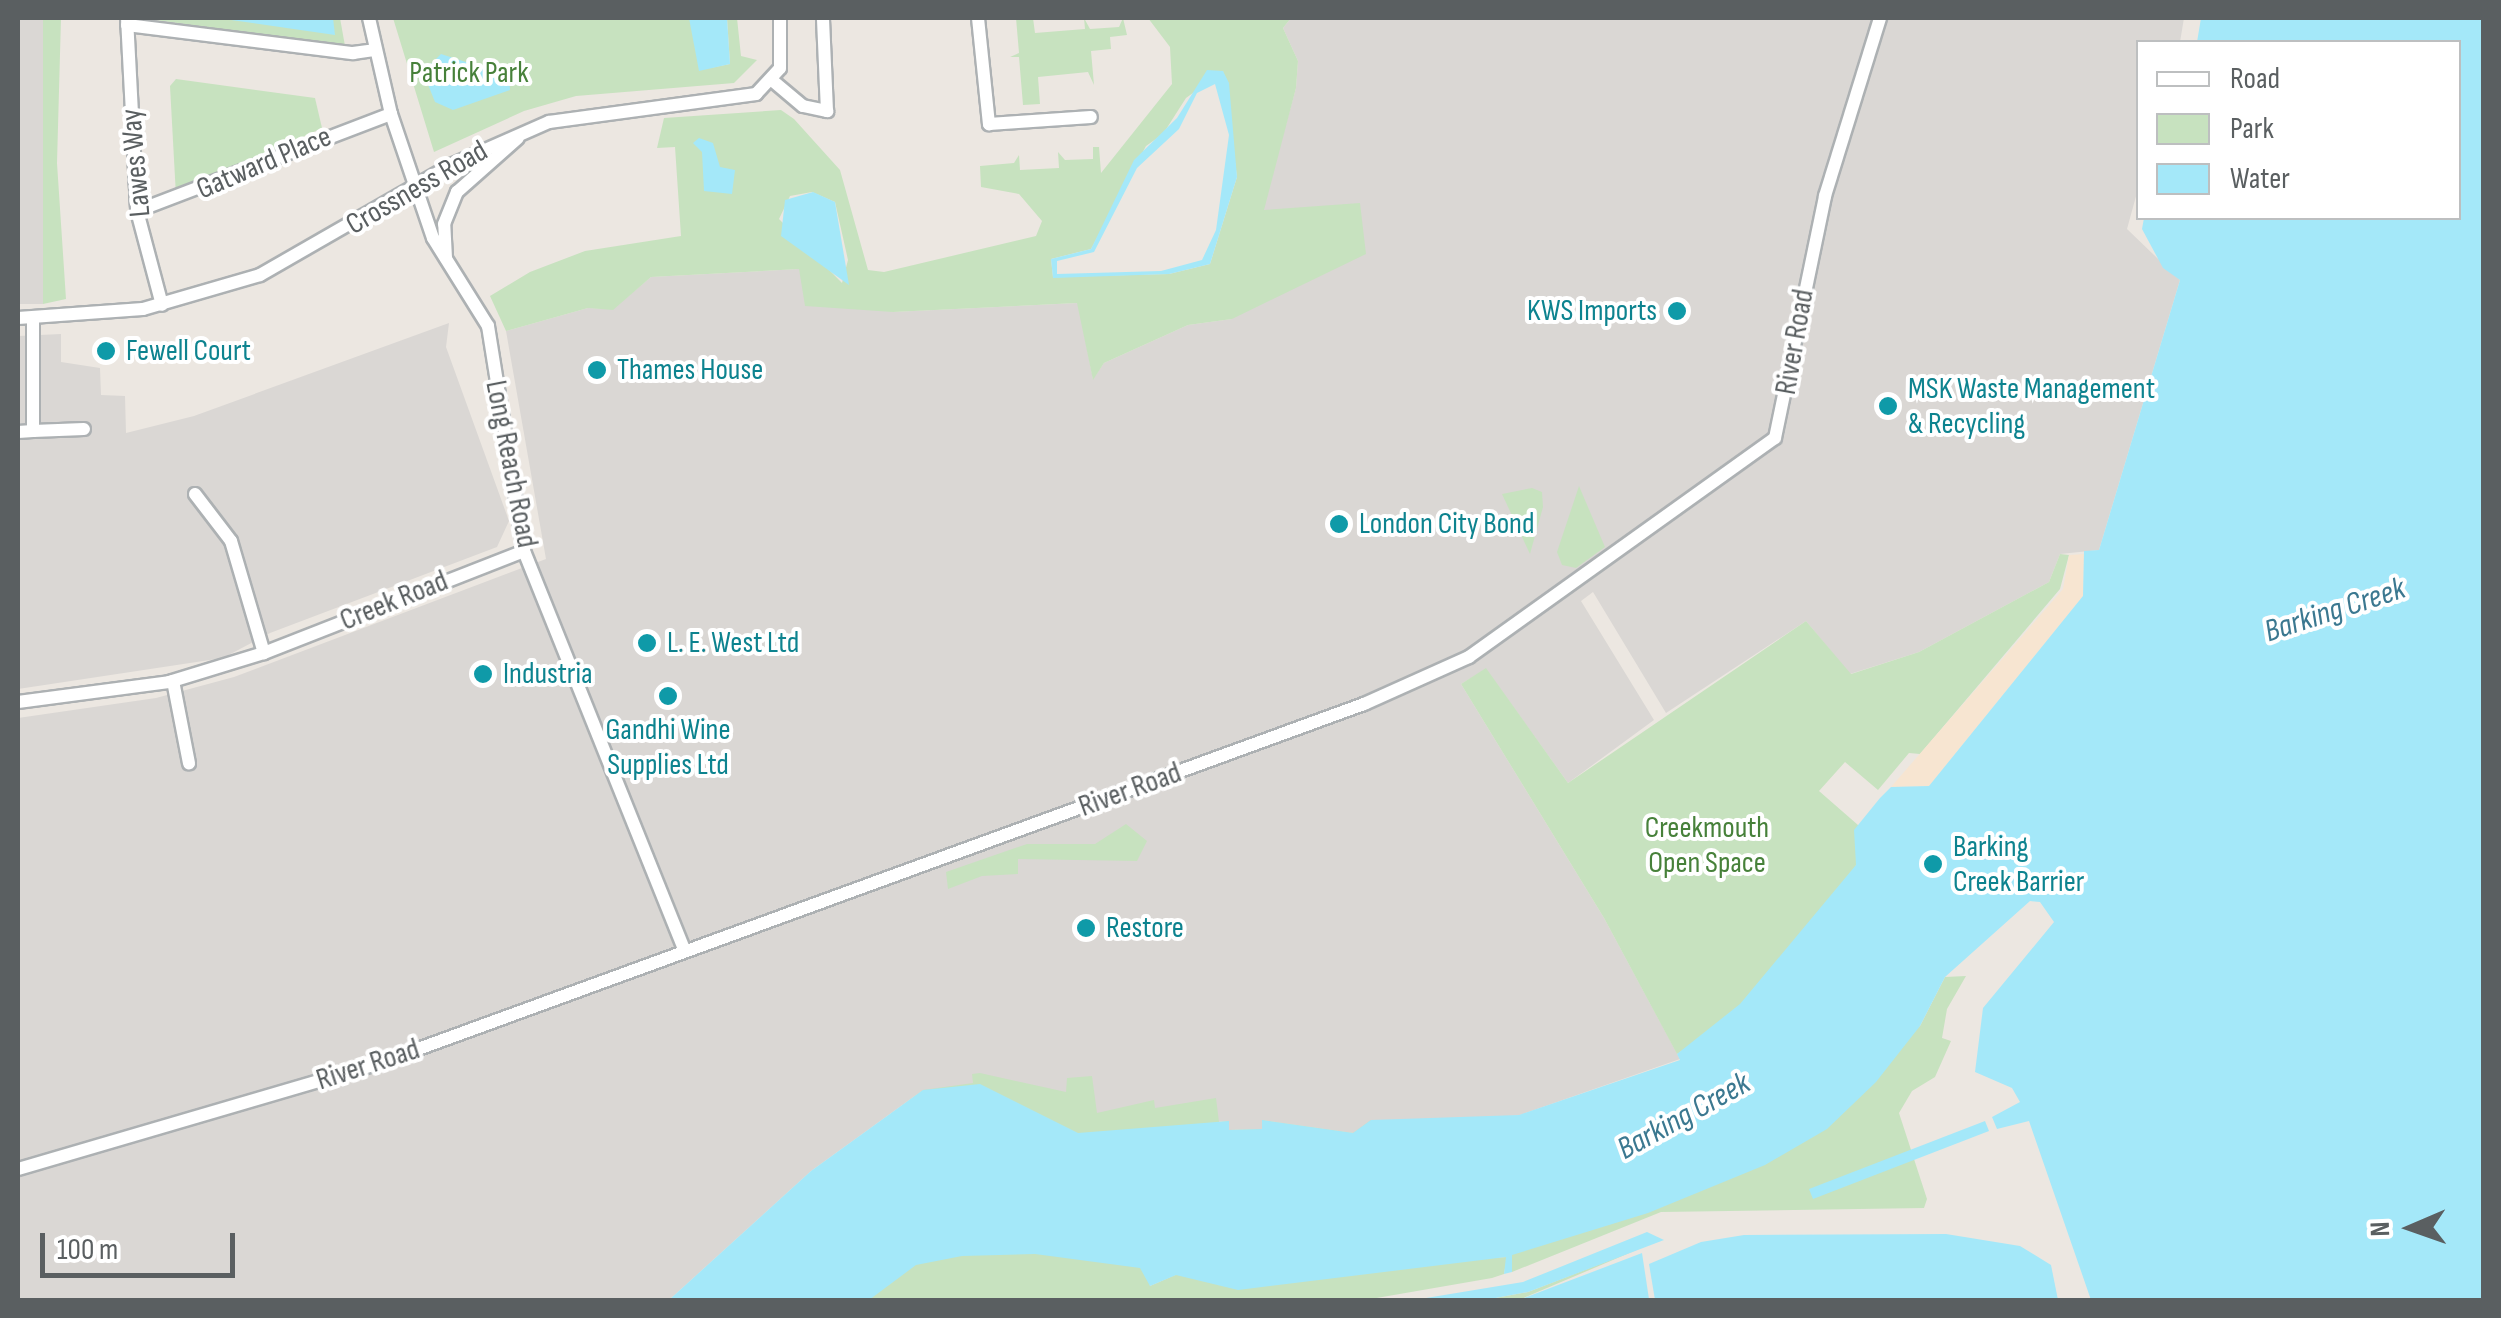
<!DOCTYPE html>
<html>
<head>
<meta charset="utf-8">
<style>
  body { margin:0 }
  #map { position:relative; width:2501px; height:1318px; overflow:hidden; background:#ece7e1; font-family:"Sofia Sans Condensed",sans-serif }
  div>[style] { position:absolute }
  [style*='--x'] { left:calc(var(--x)*1px); top:calc(var(--y)*1px); width:calc(var(--w)*1px); rotate:calc(var(--a)*1deg) }
  .industrial>* { inset:0; background:#dad7d4 }
  .green>* { inset:0; background:#c7e2bf }
  .sand>* { inset:0; background:#f7e5d1 }
  .water>* { inset:0; background:#a4e8f9 }
  .stream>* { height:4px; margin:-2px; padding:0 2px; transform-origin:2px; border-radius:2px; background:#a4e8f9 }
  .roads { filter:drop-shadow(2px 0 #adb1b3) drop-shadow(-2px 0 #adb1b3) drop-shadow(0 2px #adb1b3) drop-shadow(0 -2px #adb1b3) }
  .minor>* { height:12px; margin:-6px; padding:0 6px; transform-origin:6px; border-radius:6px; background:#fff }
  .dots>* { width:28px; height:28px; translate:-50% -50%; box-sizing:border-box; border:5px solid #fff; border-radius:50% }
  span { translate:-50% -50%; white-space:nowrap; text-align:center; line-height:1.15; -webkit-text-stroke:8px #fff; paint-order:stroke }
  .park-label { font-size:30px; color:#47813a }
  .street-label { font-size:30px; color:#5a5f61 }
  .culture-label { font-size:30px; color:#0d838f }
  .right { translate:-100% -50%; text-align:right }
  .left { translate:0 -50%; text-align:left }
  .water-label { font-size:32px; color:#3b7890; font-style:italic }
  .frame { position:absolute; inset:0; border:20px solid #5a5f61; pointer-events:none }
  .legend { position:absolute; left:2136px; top:40px; width:325px; height:180px; box-sizing:border-box; background:#fff; border:2px solid #bdbfc0; margin:0; padding:12px 18px; list-style:none; font-size:30px; color:#5a5f61 }
  .legend li { display:flex; align-items:center; gap:20px; height:50px }
  .legend b { width:50px; border:2px solid #bdbfc0 }
  .north { position:absolute; left:2361px; top:1178px; width:100px; height:100px; -webkit-text-stroke:8px #fff; paint-order:stroke; rotate:268deg; font-size:28px; font-weight:700; line-height:40px; text-align:center; color:#5a5f61 }
  .north::after { content:''; display:block; margin:auto; width:35px; height:45px; background:#5a5f61; clip-path:polygon(50% 0,100% 100%,50% 72%,0 100%) }
  .scale { position:absolute; left:40px; top:1233px; width:195px; height:45px; box-sizing:border-box; border:5px solid #5a5f61; border-top:0; padding-left:12px; font-size:30px; line-height:35px; white-space:nowrap; color:#5a5f61; -webkit-text-stroke:8px #fff; paint-order:stroke }
</style>
</head>
<body>
<div id="map">
  <div class="industrial">
    <div style="clip-path:polygon(18px 18px,43px 18px,43px 304px,18px 304px)"></div>
    <div style="clip-path:polygon(1291px 18px,2184px 18px,2180px 42px,2138px 42px,2138px 189px,2127px 229px,2180px 280px,2099px 550px,2060px 554px,2049px 582px,1919px 652px,1850px 674px,1806px 621px,1666px 713px,1593px 592px,1581px 601px,1654px 720px,1568px 783px,1486px 669px,1461px 684px,1604px 918px,1680px 1059px,1520px 1115px,1353px 1133px,1262px 1120px,1263px 1129px,1229px 1130px,1228px 1121px,1078px 1133px,923px 1090px,811px 1171px,669px 1300px,18px 1300px,18px 718px,156px 698px,234px 677px,546px 559px,506px 331px,588px 308px,613px 309px,651px 277px,799px 269px,893px 312px,1078px 303px,1093px 379px,1104px 363px,1188px 325px,1232px 319px,1296px 88px,1298px 61px,1283px 28px)"></div>
    <div style="clip-path:polygon(449px 323px,446px 347px,509px 521px,497px 547px,270px 633px,223px 658px,18px 689px,18px 336px,61px 334px,61px 362px,100px 368px,101px 395px,125px 396px,126px 433px,194px 416px)"></div>
  </div>
  <div class="green">
    <div style="clip-path:polygon(43px 18px,61px 18px,57px 163px,66px 299px,43px 304px)"></div>
    <div style="clip-path:polygon(340px 18px,345px 46px,155px 20px,155px 18px)"></div>
    <div style="clip-path:polygon(393px 18px,689px 18px,710px 68px,730px 64px,727px 18px,737px 18px,741px 56px,757px 60px,734px 83px,576px 96px,524px 111px,434px 152px)"></div>
    <div style="clip-path:polygon(1016px 18px,1033px 18px,1035px 33px,1085px 29px,1084px 18px,1090px 29px,1119px 27px,1123px 18px,1127px 35px,1110px 37px,1111px 49px,1091px 51px,1094px 85px,1088px 72px,1038px 77px,1040px 104px,1023px 105px,1019px 57px,1010px 57px,1019px 53px)"></div>
    <div style="clip-path:polygon(evenodd,1148px 18px,1291px 18px,1283px 28px,1298px 61px,1296px 88px,1264px 210px,1360px 203px,1366px 254px,1232px 319px,1188px 325px,1104px 363px,1093px 380px,1077px 303px,893px 312px,805px 306px,799px 269px,651px 277px,613px 310px,588px 308px,506px 331px,490px 296px,530px 272px,585px 251px,681px 236px,675px 147px,657px 148px,664px 118px,781px 110px,794px 119px,840px 170px,868px 270px,884px 272px,1036px 236px,1042px 221px,1019px 194px,981px 187px,980px 166px,1014px 163px,1019px 155px,1020px 170px,1059px 168px,1058px 152px,1065px 160px,1093px 159px,1093px 147px,1099px 147px,1101px 173px,1172px 84px,1170px 47px,1148px 18px,1223px 71px,1237px 177px,1210px 264px,1169px 274px,1053px 277px,1051px 259px,1091px 249px,1146px 146px,1163px 134px,1186px 98px,1223px 71px,1148px 18px,812px 192px,835px 202px,848px 260px,842px 283px,779px 219px,790px 196px,812px 192px)"></div>
    <div style="clip-path:polygon(176px 79px,315px 98px,322px 128px,176px 196px,170px 86px)"></div>
    <div style="clip-path:polygon(1579px 486px,1605px 547px,1576px 568px,1562px 565px,1557px 552px)"></div>
    <div style="clip-path:polygon(1532px 488px,1542px 492px,1543px 507px,1530px 554px,1502px 494px)"></div>
    <div style="clip-path:polygon(2060px 554px,2069px 555px,2060px 589px,1920px 754px,1909px 753px,1878px 790px,1845px 762px,1819px 791px,1858px 825px,1856px 865px,1826px 958px,1677px 1054px,1604px 918px,1461px 684px,1486px 668px,1568px 783px,1806px 621px,1851px 674px,1919px 652px,2049px 582px)"></div>
    <div style="clip-path:polygon(1126px 824px,1147px 841px,1137px 861px,1018px 859px,1018px 874px,982px 876px,948px 889px,946px 872px,1027px 844px,1095px 844px)"></div>
    <div style="clip-path:polygon(1966px 976px,1947px 1009px,1942px 1038px,1951px 1041px,1935px 1077px,1912px 1091px,1899px 1113px,1927px 1199px,1924px 1208px,1661px 1212px,1512px 1272px,1510px 1246px,1920px 1026px,1945px 977px)"></div>
    <div style="clip-path:polygon(980px 1073px,1066px 1092px,1067px 1078px,1092px 1076px,1097px 1113px,1154px 1100px,1155px 1108px,1216px 1098px,1219px 1122px,1229px 1121px,1229px 1130px,1262px 1129px,1262px 1120px,1353px 1133px,1371px 1120px,1409px 1131px,810px 1175px,923px 1090px,973px 1083px,972px 1074px)"></div>
    <div style="clip-path:polygon(1108px 1234px,1149px 1275px,1150px 1286px,1175px 1275px,1507px 1257px,1504px 1274px,1492px 1278px,1365px 1300px,809px 1300px,886px 1259px)"></div>
    <div style="clip-path:polygon(1641px 1248px,1519px 1300px,1485px 1300px,1528px 1292px)"></div>
  </div>
  <div class="sand">
    <div style="clip-path:polygon(2084px 554px,2083px 596px,1929px 786px,1891px 787px,2063px 589px,2069px 555px)"></div>
  </div>
  <div class="water">
    <div style="clip-path:polygon(217px 18px,333px 18px,335px 35px)"></div>
    <div style="clip-path:polygon(689px 18px,727px 18px,730px 64px,699px 71px)"></div>
    <div style="clip-path:polygon(2201px 18px,2483px 18px,2483px 1300px,2091px 1300px,2029px 1121px,1997px 1129px,1992px 1117px,2020px 1102px,2012px 1088px,1975px 1072px,1983px 1008px,2054px 922px,2040px 902px,2030px 901px,1945px 977px,1920px 1026px,1876px 1082px,1827px 1129px,1765px 1165px,1648px 1213px,1512px 1255px,1512px 1272px,1504px 1274px,1506px 1257px,1238px 1290px,1176px 1275px,1150px 1286px,1140px 1268px,1035px 1254px,962px 1256px,916px 1265px,869px 1300px,669px 1300px,811px 1171px,923px 1090px,980px 1084px,1078px 1133px,1229px 1121px,1229px 1130px,1262px 1129px,1262px 1120px,1353px 1133px,1371px 1120px,1519px 1115px,1680px 1060px,1677px 1054px,1740px 1004px,1856px 865px,1854px 830px,1880px 798px,1891px 787px,1929px 786px,2083px 596px,2084px 551px,2099px 550px,2180px 280px,2163px 268px,2142px 229px,2144px 218px,2458px 218px,2458px 42px,2197px 42px)"></div>
    <div style="clip-path:polygon(441px 54px,509px 76px,510px 90px,453px 110px,435px 102px,423px 72px)"></div>
    <div style="clip-path:polygon(evenodd,1207px 70px,1223px 71px,1229px 83px,1237px 177px,1210px 264px,1169px 274px,1053px 278px,1051px 259px,1091px 249px,1134px 160px,1177px 118px,1207px 70px,1215px 84px,1229px 135px,1216px 230px,1202px 260px,1161px 271px,1057px 274px,1057px 261px,1094px 252px,1137px 168px,1179px 129px,1197px 93px,1215px 84px)"></div>
    <div style="clip-path:polygon(699px 138px,713px 143px,720px 167px,735px 170px,732px 194px,704px 191px,702px 152px,693px 143px)"></div>
    <div style="clip-path:polygon(813px 192px,835px 202px,849px 285px,781px 236px,785px 200px)"></div>
    <div style="clip-path:polygon(1985px 1121px,1989px 1131px,1813px 1199px,1809px 1189px)"></div>
    <div style="clip-path:polygon(1647px 1232px,1664px 1240px,1528px 1292px,1485px 1300px,1414px 1300px,1523px 1282px)"></div>
    <div style="clip-path:polygon(1946px 1234px,2020px 1246px,2051px 1265px,2058px 1300px,1655px 1300px,1649px 1264px,1701px 1242px,1744px 1235px)"></div>
    <div style="clip-path:polygon(1642px 1253px,1649px 1299px,1519px 1300px)"></div>
  </div>
  <div class="stream">
    <div style="--x:1228;--y:18;--w:46;--a:0"></div>
  </div>
  <div class="roads">
    <div class="minor">
      <div style="--x:127;--y:18;--w:193;--a:87"></div>
      <div style="--x:137;--y:211;--w:97;--a:75.1"></div>
      <div style="--x:369;--y:18;--w:98;--a:77.1"></div>
      <div style="--x:391;--y:114;--w:131;--a:71.3"></div>
      <div style="--x:433;--y:238;--w:104;--a:58"></div>
      <div style="--x:488;--y:326;--w:228;--a:80.9"></div>
      <div style="--x:524;--y:551;--w:431;--a:68.1"></div>
      <div style="--x:978;--y:18;--w:107;--a:84.1"></div>
      <div style="--x:989;--y:124;--w:102;--a:-3.9"></div>
      <div style="--x:127;--y:25;--w:228;--a:7.1"></div>
      <div style="--x:353;--y:53;--w:21;--a:-8"></div>
      <div style="--x:773;--y:81;--w:39;--a:40"></div>
      <div style="--x:803;--y:106;--w:25;--a:12"></div>
      <div style="--x:827;--y:111;--w:93;--a:-92.5"></div>
      <div style="--x:137;--y:211;--w:272;--a:-20.9"></div>
      <div style="--x:446;--y:258;--w:34;--a:-93"></div>
      <div style="--x:444;--y:224;--w:35;--a:-68"></div>
      <div style="--x:457;--y:192;--w:81;--a:-41.5"></div>
      <div style="--x:18;--y:318;--w:125;--a:-4.1"></div>
      <div style="--x:143;--y:309;--w:122;--a:-16.2"></div>
      <div style="--x:260;--y:275;--w:220;--a:-29.9"></div>
      <div style="--x:451;--y:165;--w:107;--a:-23.7"></div>
      <div style="--x:549;--y:122;--w:209;--a:-7.7"></div>
      <div style="--x:756;--y:94;--w:35;--a:-47"></div>
      <div style="--x:780;--y:68;--w:50;--a:-90"></div>
      <div style="--x:33;--y:431;--w:51;--a:-2.2"></div>
      <div style="--x:18;--y:432;--w:15;--a:-4"></div>
      <div style="--x:33;--y:431;--w:113;--a:-90"></div>
      <div style="--x:195;--y:494;--w:59;--a:52.5"></div>
      <div style="--x:231;--y:541;--w:117;--a:73.6"></div>
      <div style="--x:173;--y:681;--w:84;--a:79"></div>
      <div style="--x:18;--y:702;--w:152;--a:-7.5"></div>
      <div style="--x:169;--y:682;--w:99;--a:-17"></div>
      <div style="--x:264;--y:653;--w:279;--a:-21.4"></div>
      <div style="--x:18;--y:1169;--w:374;--a:-16.3"></div>
      <div style="--x:377;--y:1064;--w:1051;--a:-20.04"></div>
      <div style="--x:1364;--y:704;--w:115;--a:-24.1"></div>
      <div style="--x:1469;--y:657;--w:376;--a:-35.6"></div>
      <div style="--x:1775;--y:438;--w:247;--a:-78.3"></div>
      <div style="--x:1825;--y:196;--w:186;--a:-72.8"></div>
    </div>
  </div>
  <div class="dots">
    <div style="left:1677px;top:311px;background:#0f9aa8"></div>
    <div style="left:106px;top:351px;background:#0f9aa8"></div>
    <div style="left:597px;top:370px;background:#0f9aa8"></div>
    <div style="left:1888px;top:406px;background:#0f9aa8"></div>
    <div style="left:1339px;top:524px;background:#0f9aa8"></div>
    <div style="left:647px;top:643px;background:#0f9aa8"></div>
    <div style="left:483px;top:674px;background:#0f9aa8"></div>
    <div style="left:668px;top:696px;background:#0f9aa8"></div>
    <div style="left:1933px;top:864px;background:#0f9aa8"></div>
    <div style="left:1086px;top:928px;background:#0f9aa8"></div>
  </div>
  <div class="park-label">
    <span style="left:469px;top:73px">Patrick Park</span>
    <span style="left:1707px;top:845px">Creekmouth<br>Open Space</span>
  </div>
  <div class="street-label">
    <span style="left:136px;top:163px;rotate:-95deg">Lawes Way</span>
    <span style="left:264px;top:163px;rotate:-23deg">Gatward Place</span>
    <span style="left:417px;top:188px;rotate:-30deg">Crossness Road</span>
    <span style="left:1795px;top:342px;rotate:-80deg">River Road</span>
    <span style="left:511px;top:464px;rotate:79deg">Long Reach Road</span>
    <span style="left:394px;top:601px;rotate:-22deg">Creek Road</span>
    <span style="left:1130px;top:790px;rotate:-20deg">River Road</span>
    <span style="left:368px;top:1065px;rotate:-18deg">River Road</span>
  </div>
  <div class="culture-label">
    <span class="right" style="left:1657px;top:311px">KWS Imports</span>
    <span class="left" style="left:126px;top:351px">Fewell Court</span>
    <span class="left" style="left:617px;top:370px">Thames House</span>
    <span class="left" style="left:1908px;top:406px">MSK Waste Management<br>&amp; Recycling</span>
    <span class="left" style="left:1359px;top:524px">London City Bond</span>
    <span class="left" style="left:667px;top:643px">L. E. West Ltd</span>
    <span class="left" style="left:503px;top:674px">Industria</span>
    <span style="left:668px;top:747px">Gandhi Wine<br>Supplies Ltd</span>
    <span class="left" style="left:1953px;top:864px">Barking<br>Creek Barrier</span>
    <span class="left" style="left:1106px;top:928px">Restore</span>
  </div>
  <div class="water-label">
    <span style="left:2335px;top:611px;rotate:-18deg">Barking Creek</span>
    <span style="left:1684px;top:1117px;rotate:-29deg">Barking Creek</span>
  </div>
  <div class="frame"></div>
  <ul class="legend">
  <li><b style="height:12px;background:#fff"></b>Road</li>
  <li><b style="height:28px;background:#c7e2bf"></b>Park</li>
  <li><b style="height:28px;background:#a4e8f9"></b>Water</li>
  </ul>
  <div class="north">N</div>
  <div class="scale">100 m</div>
</div>
</body>
</html>
